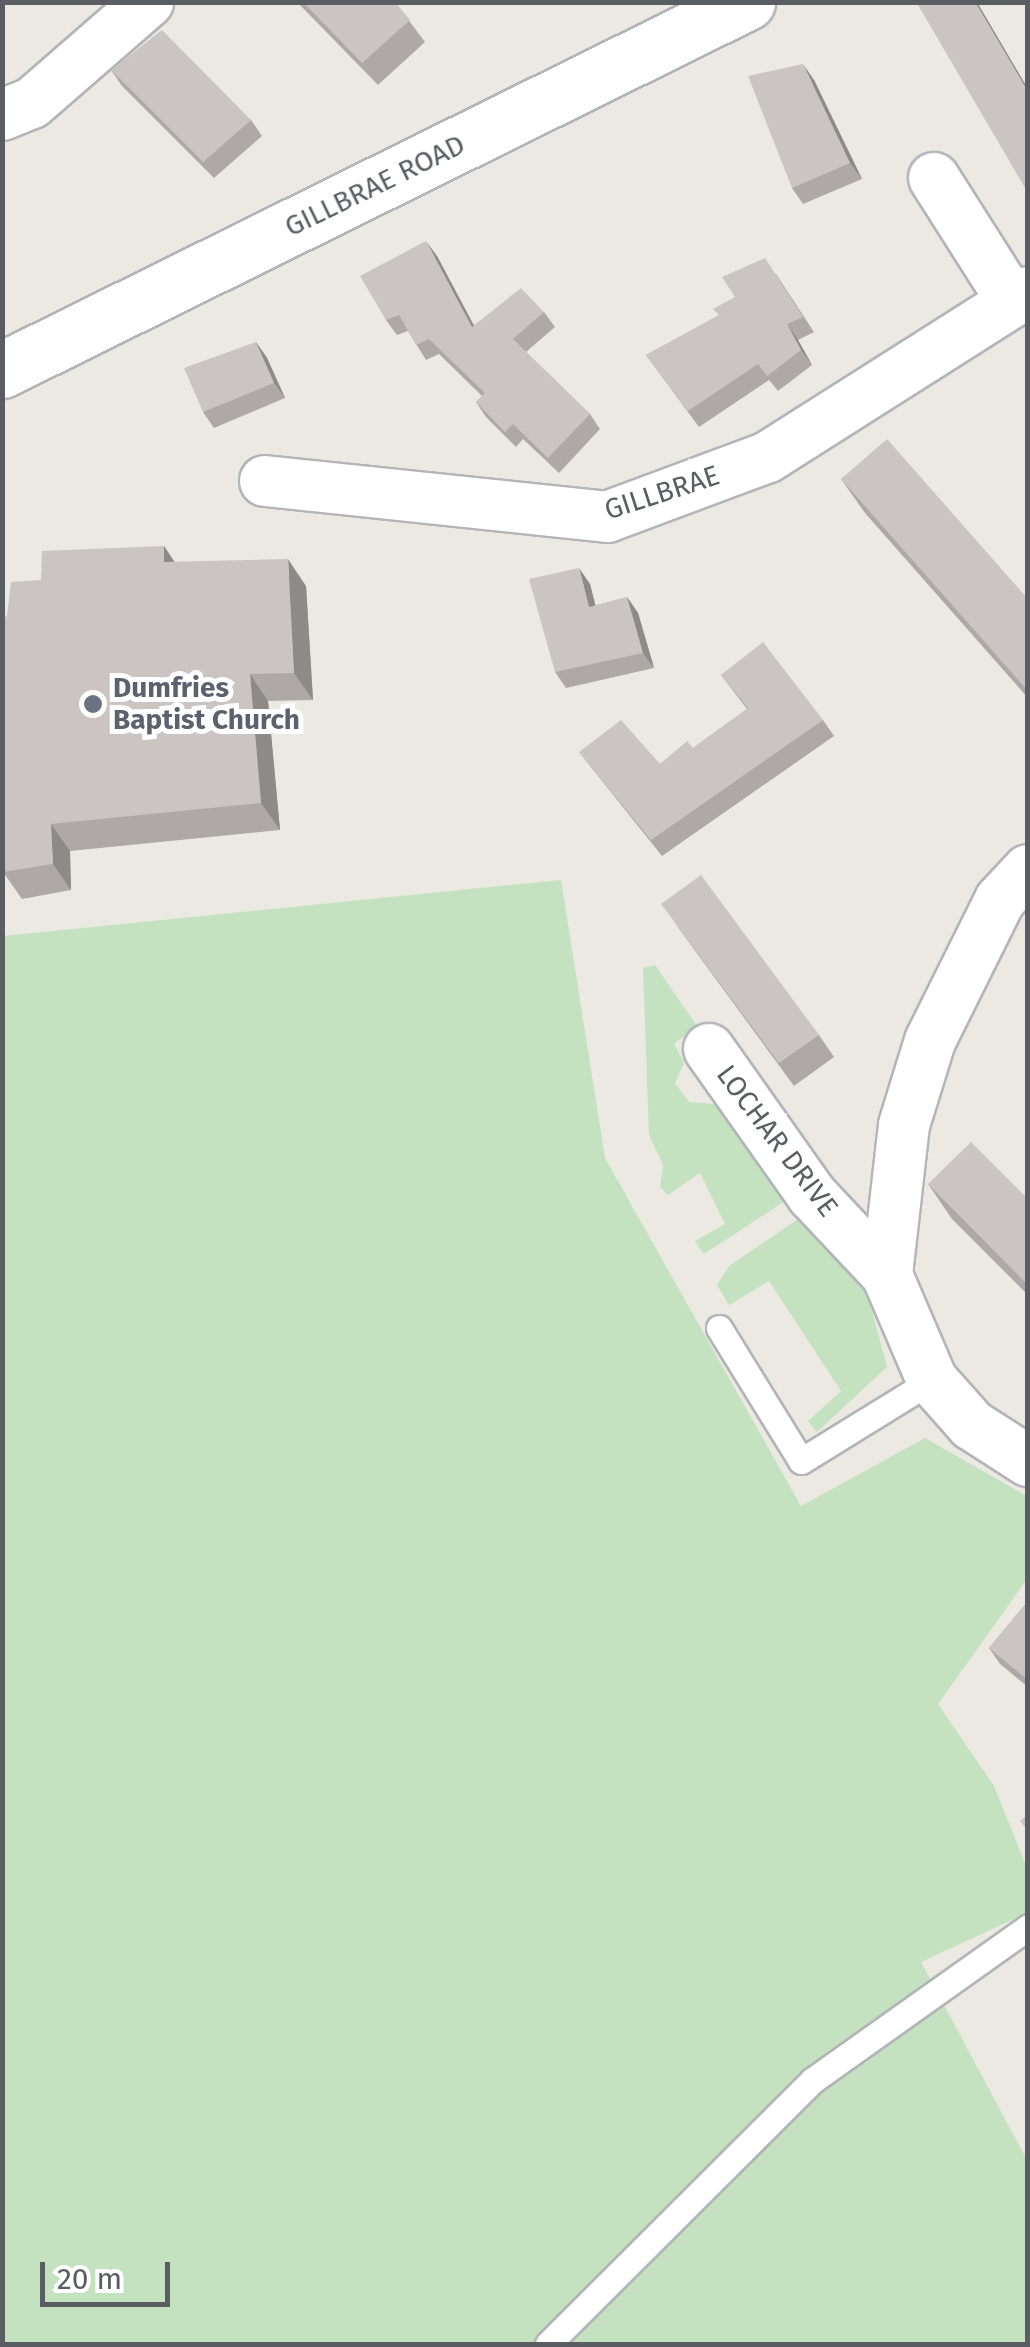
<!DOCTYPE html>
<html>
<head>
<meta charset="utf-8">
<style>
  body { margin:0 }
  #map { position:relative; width:1030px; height:2347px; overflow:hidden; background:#ece9e2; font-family:"Fira Sans",sans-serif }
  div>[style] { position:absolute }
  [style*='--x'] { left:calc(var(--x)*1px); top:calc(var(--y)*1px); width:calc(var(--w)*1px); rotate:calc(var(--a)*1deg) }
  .green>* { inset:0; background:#c4e2c0 }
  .roads { filter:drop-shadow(2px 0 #b3b5b9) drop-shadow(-2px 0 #b3b5b9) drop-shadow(0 2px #b3b5b9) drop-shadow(0 -2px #b3b5b9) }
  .service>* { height:25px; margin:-12.5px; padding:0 12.5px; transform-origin:12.5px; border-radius:12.5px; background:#fff }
  .minor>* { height:50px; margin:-25px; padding:0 25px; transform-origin:25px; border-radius:25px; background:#fff }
  .tertiary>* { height:55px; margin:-27.5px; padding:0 27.5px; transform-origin:27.5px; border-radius:27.5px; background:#fff }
  .wall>* { inset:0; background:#aea9a7 }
  .shaded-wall>* { inset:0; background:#8d8a88 }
  .building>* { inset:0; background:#cac5c2 }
  .dots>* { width:28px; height:28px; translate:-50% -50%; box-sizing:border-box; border:5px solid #fff; border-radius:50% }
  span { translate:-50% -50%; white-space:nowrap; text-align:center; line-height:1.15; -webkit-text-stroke:10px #fff; paint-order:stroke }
  .street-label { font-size:28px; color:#5a5e62 }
  .worship-label { font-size:28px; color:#5b616d; font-weight:700 }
  .left { translate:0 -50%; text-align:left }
  .frame { position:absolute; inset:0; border:5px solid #5a5e62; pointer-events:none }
  .scale { position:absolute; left:40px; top:2262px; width:130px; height:45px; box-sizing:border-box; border:5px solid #5a5e62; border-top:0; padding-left:12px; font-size:30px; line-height:35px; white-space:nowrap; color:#5a5e62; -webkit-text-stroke:8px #fff; paint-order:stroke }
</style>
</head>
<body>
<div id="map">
  <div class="green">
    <div style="clip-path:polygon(561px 880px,605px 1158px,801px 1506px,925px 1438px,1027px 1496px,1027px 1579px,938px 1704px,994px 1786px,1027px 1868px,1027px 1913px,921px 1962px,1027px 2160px,1027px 2344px,3px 2344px,3px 936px)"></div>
    <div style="clip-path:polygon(655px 965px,697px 1026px,674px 1044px,684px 1063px,675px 1083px,689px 1102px,716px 1104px,788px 1199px,704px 1254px,695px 1241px,725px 1224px,700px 1173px,668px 1195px,660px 1187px,663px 1165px,649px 1135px,643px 968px)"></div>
    <div style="clip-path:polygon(804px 1215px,861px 1269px,887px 1367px,817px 1432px,808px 1421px,841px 1391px,769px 1281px,729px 1305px,717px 1285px,729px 1266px)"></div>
  </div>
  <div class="roads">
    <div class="service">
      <div style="--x:719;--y:1328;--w:156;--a:58.3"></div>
      <div style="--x:801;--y:1461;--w:154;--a:-31.7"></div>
      <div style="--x:548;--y:2344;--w:374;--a:-44.9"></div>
      <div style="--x:813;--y:2080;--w:264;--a:-35.4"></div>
    </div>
    <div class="minor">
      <div style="--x:2;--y:115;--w:32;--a:-22"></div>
      <div style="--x:32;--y:103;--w:154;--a:-41"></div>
      <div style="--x:934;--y:178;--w:146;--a:57.6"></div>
      <div style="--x:265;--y:481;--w:344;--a:6"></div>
      <div style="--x:607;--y:517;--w:172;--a:-20.4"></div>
      <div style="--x:768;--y:457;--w:308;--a:-32.4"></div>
      <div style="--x:1028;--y:870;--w:41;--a:133"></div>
      <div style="--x:1000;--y:900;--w:157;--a:116.4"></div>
      <div style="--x:930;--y:1041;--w:88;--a:107.2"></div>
      <div style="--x:904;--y:1125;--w:151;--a:96.5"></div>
      <div style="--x:887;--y:1275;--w:114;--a:66.8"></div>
      <div style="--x:932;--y:1380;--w:60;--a:48.4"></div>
      <div style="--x:972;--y:1425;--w:67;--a:32.7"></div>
      <div style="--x:709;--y:1049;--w:179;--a:54.8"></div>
      <div style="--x:812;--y:1195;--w:110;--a:46.8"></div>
    </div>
    <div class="tertiary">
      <div style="--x:2;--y:370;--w:831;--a:-26.29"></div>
    </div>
  </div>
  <div class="wall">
    <div style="clip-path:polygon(297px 2px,395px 2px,425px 42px,378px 85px)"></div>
    <div style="clip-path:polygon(111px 70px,251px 120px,262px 136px,214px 178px,122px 86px)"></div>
    <div style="clip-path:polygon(814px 80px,862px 179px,803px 204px,792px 188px)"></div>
    <div style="clip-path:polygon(437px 256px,474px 325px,544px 312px,555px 327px,526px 352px,590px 414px,600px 429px,559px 473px,523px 439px,516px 447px,486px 417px,476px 402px,482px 396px,439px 354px,426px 360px,408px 331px,397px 335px,386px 320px)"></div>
    <div style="clip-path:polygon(776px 274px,814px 332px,798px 340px,812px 365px,778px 391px,769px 380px,699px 427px,646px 355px,718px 316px)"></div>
    <div style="clip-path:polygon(256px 342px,267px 358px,285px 398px,214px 428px,203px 412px)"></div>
    <div style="clip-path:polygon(841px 479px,1028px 599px,1028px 698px,865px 513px)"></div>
    <div style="clip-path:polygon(164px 546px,174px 562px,306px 586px,313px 700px,268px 701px,280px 830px,70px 851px,71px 890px,22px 899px,3px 872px,7px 616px,41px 580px)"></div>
    <div style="clip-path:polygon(590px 584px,595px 606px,627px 597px,638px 613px,654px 668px,566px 688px,555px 672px)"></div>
    <div style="clip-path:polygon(721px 675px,823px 720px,834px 736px,662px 856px,579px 752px,660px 764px,693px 748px,747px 709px)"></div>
    <div style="clip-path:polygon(677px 926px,819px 1035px,834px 1057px,794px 1086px)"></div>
    <div style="clip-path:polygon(928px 1184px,1028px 1199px,1028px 1295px,952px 1219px)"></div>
    <div style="clip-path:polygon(1028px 1601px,1028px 1687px,1000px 1664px,989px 1648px)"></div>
  </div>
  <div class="shaded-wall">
    <div style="clip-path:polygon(975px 2px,977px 2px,1028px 89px,1028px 92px)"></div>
    <div style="clip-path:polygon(803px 64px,814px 80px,862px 179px,850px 163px)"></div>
    <div style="clip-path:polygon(426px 241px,437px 256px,482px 342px,472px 327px)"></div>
    <div style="clip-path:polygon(787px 324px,798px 340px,812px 365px,801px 350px)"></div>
    <div style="clip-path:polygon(256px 342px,267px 358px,285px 398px,274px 383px)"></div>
    <div style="clip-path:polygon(164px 546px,182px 573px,164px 562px)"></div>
    <div style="clip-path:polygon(288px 559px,306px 586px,313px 700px,294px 673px)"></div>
    <div style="clip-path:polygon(579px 568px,590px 584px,600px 623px,589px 607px)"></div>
    <div style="clip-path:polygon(627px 597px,638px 613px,654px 668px,643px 653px)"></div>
    <div style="clip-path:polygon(250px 674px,268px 701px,280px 830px,261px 803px)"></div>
    <div style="clip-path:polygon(51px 824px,70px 851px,71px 890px,53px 864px)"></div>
  </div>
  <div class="building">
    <div style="clip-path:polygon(303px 2px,395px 2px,410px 20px,362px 63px)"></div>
    <div style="clip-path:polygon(922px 2px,975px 2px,1028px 92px,1028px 193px,918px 5px)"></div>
    <div style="clip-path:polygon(162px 30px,251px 120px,203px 162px,111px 70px)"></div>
    <div style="clip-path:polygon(803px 64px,850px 163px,792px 188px,748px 76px)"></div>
    <div style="clip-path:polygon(426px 241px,472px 327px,521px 288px,544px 312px,513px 339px,590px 414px,548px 458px,513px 424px,505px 432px,476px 402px,485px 393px,429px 339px,416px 345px,399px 315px,386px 320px,360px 276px)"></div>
    <div style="clip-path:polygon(765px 258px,803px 317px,787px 324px,801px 350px,767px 376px,758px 364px,688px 411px,646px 355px,719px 315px,713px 309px,735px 297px,722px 277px)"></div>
    <div style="clip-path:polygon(256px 342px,274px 383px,203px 412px,184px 368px)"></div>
    <div style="clip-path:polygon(887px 439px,1028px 599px,1028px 691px,841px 479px)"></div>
    <div style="clip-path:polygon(164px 546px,164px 562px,288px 559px,294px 673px,250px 674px,261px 803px,51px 824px,53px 864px,3px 872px,2px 618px,7px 616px,11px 582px,41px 580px,42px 551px)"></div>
    <div style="clip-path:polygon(579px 568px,589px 607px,627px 597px,643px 653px,555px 672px,529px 579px)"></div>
    <div style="clip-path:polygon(763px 642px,823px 720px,651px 840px,579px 752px,621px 720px,660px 764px,687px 741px,693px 748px,748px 708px,721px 675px)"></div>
    <div style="clip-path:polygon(701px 875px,819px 1035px,779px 1063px,661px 904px)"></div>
    <div style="clip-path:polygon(971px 1142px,1028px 1199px,1028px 1285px,928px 1184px)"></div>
    <div style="clip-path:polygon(1028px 1601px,1028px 1680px,989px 1648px)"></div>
    <div style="clip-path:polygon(1028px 1814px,1028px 1831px,1020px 1821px)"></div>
  </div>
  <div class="dots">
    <div style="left:93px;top:704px;background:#6b7280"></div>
  </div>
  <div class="street-label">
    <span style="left:375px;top:186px;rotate:-26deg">GILLBRAE ROAD</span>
    <span style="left:662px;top:493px;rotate:-18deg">GILLBRAE</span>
    <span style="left:777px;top:1141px;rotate:53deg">LOCHAR DRIVE</span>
  </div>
  <div class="worship-label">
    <span class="left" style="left:113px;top:704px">Dumfries<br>Baptist Church</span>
  </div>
  <div class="frame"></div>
  <div class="scale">20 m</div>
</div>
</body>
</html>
